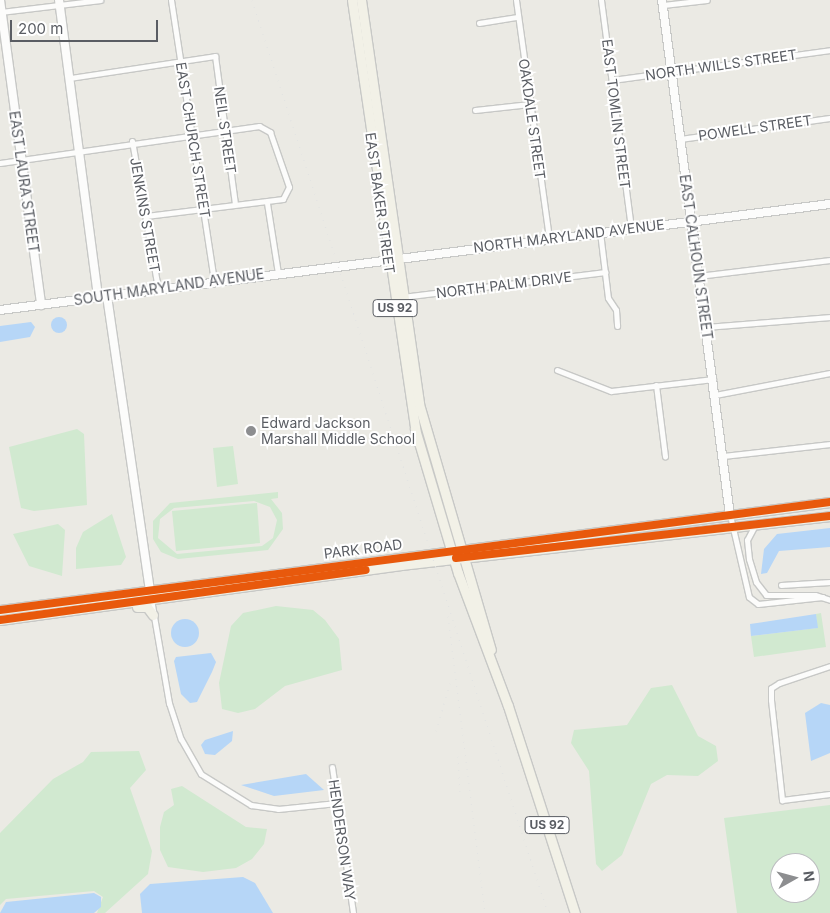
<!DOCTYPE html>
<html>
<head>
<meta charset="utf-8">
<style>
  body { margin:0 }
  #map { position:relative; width:830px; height:913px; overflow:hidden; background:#ebeae4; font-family:Inter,sans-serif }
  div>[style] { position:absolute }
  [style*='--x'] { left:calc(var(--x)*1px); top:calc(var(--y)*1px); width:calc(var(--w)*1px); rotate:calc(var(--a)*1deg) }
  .green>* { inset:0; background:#d1e9d0 }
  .water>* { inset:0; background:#b6d6f7 }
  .round { border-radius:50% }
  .roads { filter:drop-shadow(1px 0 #c7c8c6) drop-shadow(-1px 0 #c7c8c6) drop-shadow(0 1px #c7c8c6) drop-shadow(0 -1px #c7c8c6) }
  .street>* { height:5px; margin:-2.5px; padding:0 2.5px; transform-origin:2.5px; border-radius:2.5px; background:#fcfcfb }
  .secondary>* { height:8px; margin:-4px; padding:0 4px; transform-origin:4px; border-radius:4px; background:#fcfcfb }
  .primary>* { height:9px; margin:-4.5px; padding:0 4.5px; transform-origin:4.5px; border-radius:4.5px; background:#f2f1e7 }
  .rail>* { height:1px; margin-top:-0.5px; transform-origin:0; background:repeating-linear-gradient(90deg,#e2e3e2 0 1px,transparent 0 7px) }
  .cycleway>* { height:8px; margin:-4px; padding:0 4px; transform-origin:4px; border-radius:4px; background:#e8590c }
  .dots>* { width:14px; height:14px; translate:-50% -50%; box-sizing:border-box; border:2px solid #fff; border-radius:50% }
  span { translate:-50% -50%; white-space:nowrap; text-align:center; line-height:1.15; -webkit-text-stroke:4px #fff; paint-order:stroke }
  .shield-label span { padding:1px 4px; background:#fff; border:1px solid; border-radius:4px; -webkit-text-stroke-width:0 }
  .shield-label { font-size:12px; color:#5a5d63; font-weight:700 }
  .street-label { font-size:14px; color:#5a5d63 }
  .poi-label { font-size:14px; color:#5a5d63 }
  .left { translate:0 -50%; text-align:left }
  .north { position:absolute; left:770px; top:853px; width:50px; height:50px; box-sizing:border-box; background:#fff; border:1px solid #bdbec1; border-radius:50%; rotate:83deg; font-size:14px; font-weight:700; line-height:20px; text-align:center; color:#5a5d63 }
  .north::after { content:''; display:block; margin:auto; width:18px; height:22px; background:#8d8e90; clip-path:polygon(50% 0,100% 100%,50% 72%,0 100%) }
  .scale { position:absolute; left:10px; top:20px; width:148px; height:22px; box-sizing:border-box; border:2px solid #5a5d63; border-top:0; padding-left:6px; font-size:15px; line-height:18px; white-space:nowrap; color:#5a5d63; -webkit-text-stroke:4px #fff; paint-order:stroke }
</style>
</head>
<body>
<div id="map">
  <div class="green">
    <div style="clip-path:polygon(77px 429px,84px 434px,87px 505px,34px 511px,21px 508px,9px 447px)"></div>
    <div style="clip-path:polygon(233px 446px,238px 484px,217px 487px,213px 448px)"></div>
    <div style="clip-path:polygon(evenodd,278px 492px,278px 498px,271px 499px,282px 513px,283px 529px,268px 550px,178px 559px,161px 552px,153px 539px,153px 521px,170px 503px,278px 492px,254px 501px,270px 507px,277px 520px,273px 538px,262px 546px,177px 554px,158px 538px,160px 519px,174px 508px,254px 501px)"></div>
    <div style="clip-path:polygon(257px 503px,260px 543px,176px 551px,172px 511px)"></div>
    <div style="clip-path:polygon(112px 514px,126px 557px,121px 565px,76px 569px,76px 548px,83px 532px)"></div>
    <div style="clip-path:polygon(58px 524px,65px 530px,62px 576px,29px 566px,13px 534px)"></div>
    <div style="clip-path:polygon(276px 606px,313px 610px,325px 620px,339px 639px,342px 670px,285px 686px,255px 709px,238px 713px,222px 709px,219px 683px,231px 626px,243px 613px)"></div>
    <div style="clip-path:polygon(821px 613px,826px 647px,754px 657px,751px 636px,817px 628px,816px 614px)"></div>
    <div style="clip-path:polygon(672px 685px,698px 736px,716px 746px,718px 761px,698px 776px,667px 775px,651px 784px,622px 855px,602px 871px,596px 864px,589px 771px,571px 743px,574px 730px,627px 725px,651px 688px)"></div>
    <div style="clip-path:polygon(139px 751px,146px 770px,130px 788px,152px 851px,148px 874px,105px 913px,97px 913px,103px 897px,94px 891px,6px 899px,0 905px,0 833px,53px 779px,83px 762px,91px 752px)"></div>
    <div style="clip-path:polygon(182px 786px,246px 827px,267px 829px,264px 844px,252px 859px,236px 868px,203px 872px,168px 867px,160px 850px,160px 827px,164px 812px,174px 805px,171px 789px)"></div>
    <div style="clip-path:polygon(evenodd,830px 805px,830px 913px,737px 913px,724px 818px,830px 805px,780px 863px,810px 863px,810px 893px,780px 893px,780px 863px)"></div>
  </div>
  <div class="water">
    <div class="round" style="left:51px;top:317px;width:16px;height:16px"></div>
    <div style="clip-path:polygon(31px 322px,35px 327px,30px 337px,0 342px,0 326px)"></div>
    <div style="clip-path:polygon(830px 528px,830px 547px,779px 551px,767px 573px,761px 574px,764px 549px,777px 534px)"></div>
    <div style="clip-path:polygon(816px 614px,818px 628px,751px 636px,750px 624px)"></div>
    <div class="round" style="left:171px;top:619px;width:28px;height:28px"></div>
    <div style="clip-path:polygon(211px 653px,216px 662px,212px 672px,197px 702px,190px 703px,181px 694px,174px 661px,176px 657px)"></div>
    <div style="clip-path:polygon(821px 703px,830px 705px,830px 753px,811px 761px,805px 713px)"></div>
    <div style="clip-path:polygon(233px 731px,232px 741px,215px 755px,205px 754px,201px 745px,205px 740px)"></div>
    <div style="clip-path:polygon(306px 774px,324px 790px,274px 796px,241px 785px)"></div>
    <div style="clip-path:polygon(243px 877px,255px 883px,273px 913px,142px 913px,140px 894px,150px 884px)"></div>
    <div style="clip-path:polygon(94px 893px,101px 897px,101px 907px,94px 913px,0 913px,6px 902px)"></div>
  </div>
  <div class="roads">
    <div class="street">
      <div style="--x:171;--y:0;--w:284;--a:81.3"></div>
      <div style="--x:516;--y:0;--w:240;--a:82.1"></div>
      <div style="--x:601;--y:0;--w:230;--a:82.5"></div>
      <div style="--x:663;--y:5;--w:44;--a:-6.5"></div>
      <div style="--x:0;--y:12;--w:101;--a:-6.8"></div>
      <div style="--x:479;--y:23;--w:39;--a:-9"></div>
      <div style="--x:70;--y:78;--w:147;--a:-8.6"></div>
      <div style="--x:215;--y:56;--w:149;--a:82.3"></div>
      <div style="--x:612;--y:80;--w:220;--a:-7.8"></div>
      <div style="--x:475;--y:110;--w:55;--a:-6.2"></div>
      <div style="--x:680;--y:139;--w:151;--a:-8"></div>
      <div style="--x:132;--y:141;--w:150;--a:80"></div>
      <div style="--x:0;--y:163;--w:262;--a:-8.1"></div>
      <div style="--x:259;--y:126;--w:13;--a:29"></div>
      <div style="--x:270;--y:132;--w:58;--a:70.9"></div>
      <div style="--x:289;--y:187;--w:13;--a:117"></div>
      <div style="--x:283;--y:199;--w:138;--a:172.9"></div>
      <div style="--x:267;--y:203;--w:71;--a:81.1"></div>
      <div style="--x:600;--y:232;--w:66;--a:83.1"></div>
      <div style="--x:608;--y:298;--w:14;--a:56"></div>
      <div style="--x:616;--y:310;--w:16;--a:86"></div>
      <div style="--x:698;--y:276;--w:133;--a:-6.9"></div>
      <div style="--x:402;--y:297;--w:205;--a:-7"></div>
      <div style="--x:705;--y:327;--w:125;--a:-4.6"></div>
      <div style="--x:557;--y:370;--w:58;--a:21.3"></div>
      <div style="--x:611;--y:391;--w:103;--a:-6.7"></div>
      <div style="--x:656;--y:385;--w:72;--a:82.8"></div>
      <div style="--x:715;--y:395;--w:117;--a:-10.8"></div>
      <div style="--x:723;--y:456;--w:108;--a:-6.4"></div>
      <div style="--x:730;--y:515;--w:84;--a:77"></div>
      <div style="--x:749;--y:597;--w:11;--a:38"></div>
      <div style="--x:758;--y:604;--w:65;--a:-6.1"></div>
      <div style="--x:755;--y:525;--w:17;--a:118"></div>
      <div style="--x:747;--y:540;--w:19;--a:84"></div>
      <div style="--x:749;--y:559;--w:24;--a:73"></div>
      <div style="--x:756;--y:582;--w:16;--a:52"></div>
      <div style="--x:766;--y:595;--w:49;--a:0"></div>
      <div style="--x:815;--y:595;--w:16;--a:18"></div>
      <div style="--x:781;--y:585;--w:49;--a:-3.5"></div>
      <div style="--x:151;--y:599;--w:106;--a:80.2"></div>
      <div style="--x:169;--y:703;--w:38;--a:72"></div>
      <div style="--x:181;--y:739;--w:40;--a:60.3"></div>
      <div style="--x:201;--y:774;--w:59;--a:31.8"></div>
      <div style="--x:251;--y:805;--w:27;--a:8"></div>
      <div style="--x:278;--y:809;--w:59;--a:-5.8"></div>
      <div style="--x:830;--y:666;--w:54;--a:161.6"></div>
      <div style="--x:779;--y:683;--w:9;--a:148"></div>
      <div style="--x:771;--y:688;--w:12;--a:90"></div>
      <div style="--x:771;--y:700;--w:101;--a:83.7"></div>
      <div style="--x:782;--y:800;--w:48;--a:-7.1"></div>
      <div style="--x:332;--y:767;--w:148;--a:81.8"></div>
    </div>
    <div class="secondary">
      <div style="--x:0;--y:0;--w:308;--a:82.3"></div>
      <div style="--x:59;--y:0;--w:300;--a:82.5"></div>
      <div style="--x:662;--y:0;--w:519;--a:82.48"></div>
      <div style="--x:107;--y:296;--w:298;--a:81.7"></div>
      <div style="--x:0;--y:310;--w:837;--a:-7.28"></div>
    </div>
    <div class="primary">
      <div style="--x:352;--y:0;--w:434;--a:81.6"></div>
      <div style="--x:415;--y:429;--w:150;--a:73.4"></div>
      <div style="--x:458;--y:573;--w:142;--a:69.4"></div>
      <div style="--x:508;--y:706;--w:218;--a:72.1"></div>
      <div style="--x:361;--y:0;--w:408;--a:81.8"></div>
      <div style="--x:419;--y:404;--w:256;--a:73.7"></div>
      <div style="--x:137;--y:607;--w:10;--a:0"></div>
      <div style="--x:147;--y:607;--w:10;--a:53"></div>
      <div style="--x:0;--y:610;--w:837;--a:-7.41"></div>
      <div style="--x:0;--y:620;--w:405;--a:-7.8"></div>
      <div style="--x:401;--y:565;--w:432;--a:-6.5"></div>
    </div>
  </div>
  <div class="rail">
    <div style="--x:252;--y:0;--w:960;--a:72.04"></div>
    <div style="--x:448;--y:616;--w:299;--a:82.9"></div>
    <div style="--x:436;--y:731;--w:50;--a:-73.7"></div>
    <div style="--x:458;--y:756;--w:40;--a:87.1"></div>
  </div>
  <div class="cycleway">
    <div style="--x:456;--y:558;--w:376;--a:-6.4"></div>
    <div style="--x:0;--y:610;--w:837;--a:-7.41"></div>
    <div style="--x:0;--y:620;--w:369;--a:-7.8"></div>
  </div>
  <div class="dots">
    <div style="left:251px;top:431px;background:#8d8e90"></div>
  </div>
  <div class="shield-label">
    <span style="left:395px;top:308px">US 92</span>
    <span style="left:547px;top:825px">US 92</span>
  </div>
  <div class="street-label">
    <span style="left:721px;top:65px;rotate:-8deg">NORTH WILLS STREET</span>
    <span style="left:616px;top:114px;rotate:83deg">EAST TOMLIN STREET</span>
    <span style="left:532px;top:119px;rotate:82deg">OAKDALE STREET</span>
    <span style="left:755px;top:128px;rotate:-8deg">POWELL STREET</span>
    <span style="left:225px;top:130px;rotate:82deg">NEIL STREET</span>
    <span style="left:193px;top:140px;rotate:81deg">EAST CHURCH STREET</span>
    <span style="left:24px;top:182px;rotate:82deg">EAST LAURA STREET</span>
    <span style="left:380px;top:203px;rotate:82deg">EAST BAKER STREET</span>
    <span style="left:145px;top:215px;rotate:80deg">JENKINS STREET</span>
    <span style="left:569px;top:236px;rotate:-7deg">NORTH MARYLAND AVENUE</span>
    <span style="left:696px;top:257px;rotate:82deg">EAST CALHOUN STREET</span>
    <span style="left:504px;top:285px;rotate:-7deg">NORTH PALM DRIVE</span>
    <span style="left:169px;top:287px;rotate:-8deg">SOUTH MARYLAND AVENUE</span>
    <span style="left:363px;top:549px;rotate:-7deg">PARK ROAD</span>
    <span style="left:342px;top:840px;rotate:82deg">HENDERSON WAY</span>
  </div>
  <div class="poi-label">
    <span class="left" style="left:261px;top:431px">Edward Jackson<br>Marshall Middle School</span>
  </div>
  <div class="north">N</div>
  <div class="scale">200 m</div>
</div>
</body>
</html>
